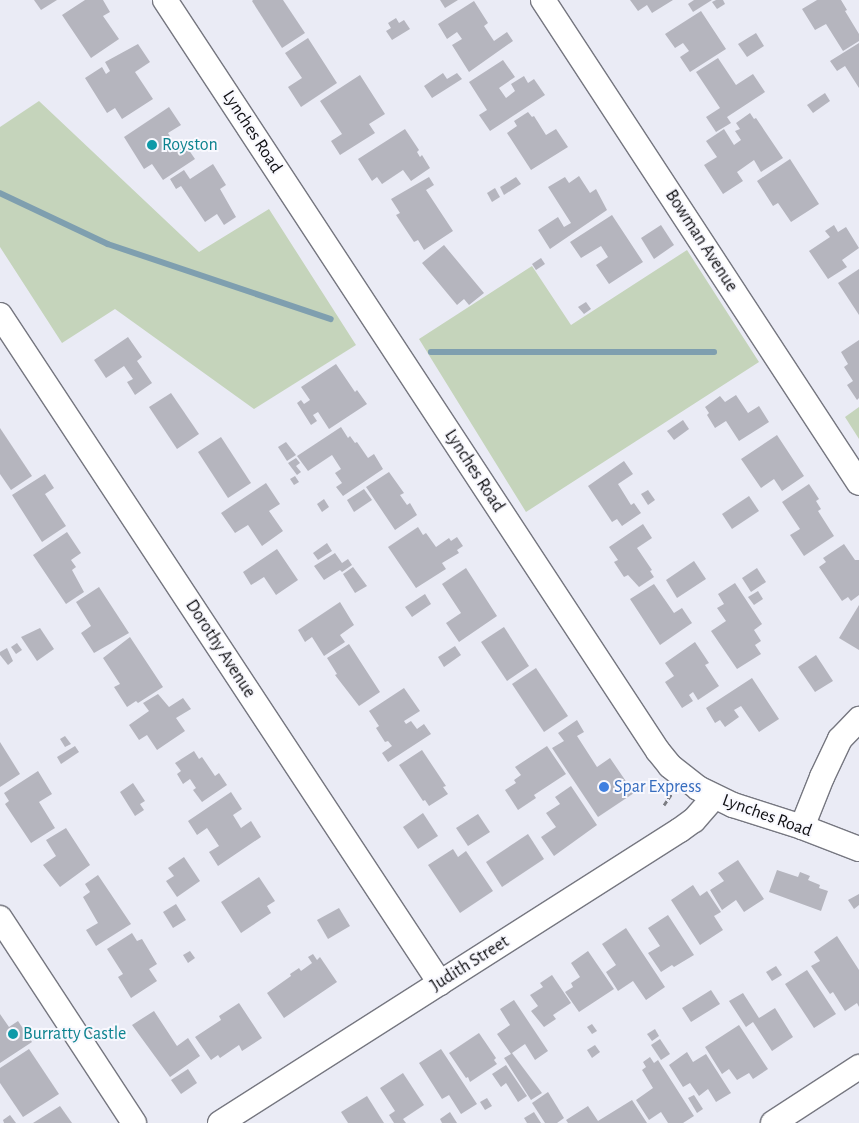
<!DOCTYPE html>
<html>
<head>
<meta charset="utf-8">
<style>
  body { margin:0 }
  #map { position:relative; width:859px; height:1123px; overflow:hidden; background:#eaebf5; font-family:"Alegreya Sans",sans-serif }
  div>[style] { position:absolute }
  [style*='--x'] { left:calc(var(--x)*1px); top:calc(var(--y)*1px); width:calc(var(--w)*1px); rotate:calc(var(--a)*1deg) }
  .green>* { inset:0; background:#c5d4bb }
  .stream>* { height:5.5px; margin:-2.75px; padding:0 2.75px; transform-origin:2.75px; border-radius:2.75px; background:#7f9faf }
  .building>* { inset:0; background:#b5b5be }
  .path>* { height:3px; margin-top:-1.5px; transform-origin:0; background:repeating-linear-gradient(90deg,#7b7c82 0 5px,transparent 0 7.5px) }
  .roads { filter:drop-shadow(1px 0 #767780) drop-shadow(-1px 0 #767780) drop-shadow(0 1px #767780) drop-shadow(0 -1px #767780) }
  .minor>* { height:24px; margin:-12px; padding:0 12px; transform-origin:12px; border-radius:12px; background:#fff }
  .dots>* { width:14px; height:14px; translate:-50% -50%; box-sizing:border-box; border:2px solid #f8f8fe; border-radius:50% }
  span { translate:-50% -50%; white-space:nowrap; text-align:center; line-height:1.15; -webkit-text-stroke:4px #f8f8fe; paint-order:stroke }
  .street-label { font-size:18px; color:#0f0f12 }
  .culture-label { font-size:18px; color:#0d838f }
  .left { translate:0 -50%; text-align:left }
  .shop-label { font-size:18px; color:#366cbe }
</style>
</head>
<body>
<div id="map">
  <div class="green">
    <div style="clip-path:polygon(39px 101px,199px 252px,269px 209px,356px 345px,254px 409px,115px 309px,62px 343px,0 247px,0 127px)"></div>
    <div style="clip-path:polygon(687px 250px,759px 362px,526px 512px,419px 339px,532px 266px,571px 325px)"></div>
    <div style="clip-path:polygon(859px 407px,859px 439px,845px 417px)"></div>
  </div>
  <div class="stream">
    <div style="--x:0;--y:193;--w:119;--a:25.3"></div>
    <div style="--x:108;--y:244;--w:235;--a:18.6"></div>
    <div style="--x:431;--y:352;--w:283;--a:0"></div>
  </div>
  <div class="building">
    <div style="clip-path:polygon(34px 0,57px 0,41px 10px)"></div>
    <div style="clip-path:polygon(85px 0,103px 0,110px 12px,103px 16px,119px 39px,91px 58px,62px 15px)"></div>
    <div style="clip-path:polygon(253px 0,283px 0,305px 33px,282px 48px,252px 1px)"></div>
    <div style="clip-path:polygon(440px 0,458px 0,445px 8px)"></div>
    <div style="clip-path:polygon(630px 0,673px 0,652px 13px,647px 5px,638px 11px)"></div>
    <div style="clip-path:polygon(694px 0,712px 0,693px 12px,688px 4px)"></div>
    <div style="clip-path:polygon(716px 0,723px 0,725px 4px,717px 9px,712px 2px)"></div>
    <div style="clip-path:polygon(817px 0,841px 0,847px 10px,845px 11px,859px 34px,859px 41px,843px 51px,826px 24px,815px 30px,802px 9px)"></div>
    <div style="clip-path:polygon(474px 1px,488px 23px,484px 26px,494px 41px,507px 32px,513px 41px,469px 72px,452px 45px,462px 39px,457px 32px,447px 39px,438px 24px)"></div>
    <div style="clip-path:polygon(701px 11px,726px 49px,690px 72px,680px 57px,689px 51px,683px 43px,675px 48px,665px 34px)"></div>
    <div style="clip-path:polygon(396px 18px,399px 23px,404px 20px,410px 29px,392px 40px,386px 31px,391px 28px,388px 23px)"></div>
    <div style="clip-path:polygon(756px 33px,764px 46px,747px 57px,738px 44px)"></div>
    <div style="clip-path:polygon(308px 38px,337px 83px,301px 107px,288px 87px,302px 78px,285px 53px)"></div>
    <div style="clip-path:polygon(859px 43px,859px 88px,845px 66px,837px 71px,830px 61px)"></div>
    <div style="clip-path:polygon(138px 44px,150px 62px,135px 72px,153px 99px,122px 119px,115px 108px,107px 113px,85px 78px,102px 67px,106px 74px,110px 71px,105px 62px)"></div>
    <div style="clip-path:polygon(718px 58px,736px 85px,753px 74px,765px 92px,727px 117px,731px 123px,716px 132px,706px 117px,720px 108px,696px 72px)"></div>
    <div style="clip-path:polygon(503px 60px,515px 77px,499px 88px,506px 98px,515px 91px,511px 84px,524px 76px,528px 83px,534px 79px,545px 95px,490px 131px,479px 115px,487px 110px,469px 82px)"></div>
    <div style="clip-path:polygon(443px 73px,447px 79px,457px 73px,462px 79px,432px 98px,424px 86px)"></div>
    <div style="clip-path:polygon(360px 75px,385px 114px,369px 124px,375px 133px,340px 155px,331px 141px,342px 134px,320px 101px)"></div>
    <div style="clip-path:polygon(825px 93px,830px 101px,813px 113px,807px 105px)"></div>
    <div style="clip-path:polygon(169px 107px,181px 125px,168px 133px,177px 148px,184px 143px,195px 159px,163px 180px,152px 164px,144px 169px,124px 137px)"></div>
    <div style="clip-path:polygon(528px 112px,532px 117px,534px 116px,546px 135px,556px 129px,568px 147px,531px 170px,507px 133px,517px 126px,514px 121px)"></div>
    <div style="clip-path:polygon(750px 113px,754px 119px,756px 118px,783px 158px,761px 172px,754px 160px,737px 172px,743px 181px,723px 194px,704px 165px,717px 157px,706px 141px,724px 129px,734px 145px,741px 140px,735px 131px,740px 129px,736px 123px)"></div>
    <div style="clip-path:polygon(405px 129px,419px 150px,417px 152px,420px 157px,422px 155px,430px 168px,411px 181px,403px 170px,382px 184px,377px 177px,372px 181px,358px 159px)"></div>
    <div style="clip-path:polygon(790px 159px,819px 204px,791px 222px,778px 203px,773px 206px,757px 181px)"></div>
    <div style="clip-path:polygon(213px 164px,226px 185px,220px 189px,236px 217px,224px 225px,217px 214px,205px 222px,181px 186px,176px 189px,170px 179px,184px 170px,190px 179px)"></div>
    <div style="clip-path:polygon(579px 176px,590px 193px,596px 189px,607px 210px,550px 249px,538px 230px,558px 217px,564px 227px,571px 223px,548px 187px,565px 177px,569px 183px)"></div>
    <div style="clip-path:polygon(429px 177px,434px 185px,426px 190px,453px 231px,424px 250px,418px 240px,414px 242px,396px 215px,400px 213px,391px 199px)"></div>
    <div style="clip-path:polygon(516px 177px,521px 184px,504px 195px,500px 187px)"></div>
    <div style="clip-path:polygon(495px 188px,500px 197px,492px 202px,487px 193px)"></div>
    <div style="clip-path:polygon(612px 215px,643px 262px,609px 284px,596px 265px,608px 257px,601px 246px,581px 258px,570px 242px)"></div>
    <div style="clip-path:polygon(661px 225px,674px 245px,654px 259px,641px 238px)"></div>
    <div style="clip-path:polygon(834px 225px,838px 232px,846px 227px,859px 248px,842px 260px,847px 267px,828px 279px,809px 251px,830px 237px,825px 231px)"></div>
    <div style="clip-path:polygon(444px 245px,484px 293px,469px 305px,464px 299px,457px 305px,422px 263px)"></div>
    <div style="clip-path:polygon(541px 258px,545px 264px,536px 270px,532px 264px)"></div>
    <div style="clip-path:polygon(859px 269px,859px 315px,838px 283px)"></div>
    <div style="clip-path:polygon(586px 302px,591px 309px,584px 314px,578px 307px)"></div>
    <div style="clip-path:polygon(128px 337px,142px 357px,137px 361px,152px 383px,135px 395px,127px 382px,133px 379px,124px 366px,106px 378px,94px 360px)"></div>
    <div style="clip-path:polygon(859px 340px,859px 398px,857px 400px,847px 385px,853px 381px,844px 367px,848px 364px,841px 352px)"></div>
    <div style="clip-path:polygon(336px 364px,355px 392px,357px 390px,367px 404px,329px 429px,318px 412px,313px 415px,317px 421px,311px 425px,297px 403px,301px 400px,304px 404px,310px 400px,301px 387px)"></div>
    <div style="clip-path:polygon(171px 393px,199px 434px,177px 449px,149px 407px)"></div>
    <div style="clip-path:polygon(736px 395px,748px 413px,759px 406px,769px 422px,739px 441px,726px 421px,715px 428px,707px 415px,709px 413px,705px 407px,720px 396px,725px 402px)"></div>
    <div style="clip-path:polygon(683px 420px,689px 429px,674px 440px,667px 431px)"></div>
    <div style="clip-path:polygon(341px 427px,348px 438px,350px 436px,355px 443px,357px 442px,368px 458px,374px 454px,383px 469px,343px 496px,336px 487px,342px 483px,335px 473px,341px 469px,332px 455px,308px 471px,297px 456px)"></div>
    <div style="clip-path:polygon(0 428px,32px 476px,11px 490px,0 474px)"></div>
    <div style="clip-path:polygon(777px 435px,804px 476px,782px 491px,774px 479px,761px 488px,741px 459px)"></div>
    <div style="clip-path:polygon(221px 437px,251px 483px,228px 498px,198px 452px)"></div>
    <div style="clip-path:polygon(286px 442px,296px 455px,287px 461px,278px 447px)"></div>
    <div style="clip-path:polygon(296px 458px,300px 463px,296px 466px,301px 472px,297px 475px,288px 463px)"></div>
    <div style="clip-path:polygon(624px 461px,633px 474px,618px 484px,631px 505px,634px 503px,641px 513px,622px 526px,617px 519px,612px 522px,588px 486px)"></div>
    <div style="clip-path:polygon(389px 472px,404px 493px,400px 495px,407px 505px,410px 503px,417px 515px,395px 530px,366px 487px)"></div>
    <div style="clip-path:polygon(45px 474px,54px 488px,45px 494px,66px 526px,42px 542px,12px 495px)"></div>
    <div style="clip-path:polygon(295px 476px,299px 482px,294px 485px,290px 479px)"></div>
    <div style="clip-path:polygon(266px 483px,280px 504px,269px 511px,283px 531px,262px 546px,248px 525px,235px 533px,221px 513px)"></div>
    <div style="clip-path:polygon(809px 484px,819px 499px,816px 501px,821px 509px,818px 511px,834px 536px,804px 556px,790px 535px,800px 529px,782px 502px)"></div>
    <div style="clip-path:polygon(364px 489px,372px 500px,354px 512px,347px 500px)"></div>
    <div style="clip-path:polygon(648px 490px,655px 500px,648px 505px,641px 494px)"></div>
    <div style="clip-path:polygon(749px 496px,759px 511px,732px 529px,722px 514px)"></div>
    <div style="clip-path:polygon(324px 499px,329px 507px,322px 512px,317px 504px)"></div>
    <div style="clip-path:polygon(643px 524px,652px 538px,637px 548px,652px 570px,650px 571px,654px 577px,639px 587px,628px 575px,624px 577px,614px 562px,618px 560px,609px 547px)"></div>
    <div style="clip-path:polygon(418px 527px,423px 535px,426px 533px,436px 547px,449px 538px,451px 541px,457px 537px,463px 546px,457px 550px,459px 553px,442px 563px,446px 569px,416px 588px,388px 547px)"></div>
    <div style="clip-path:polygon(67px 532px,81px 553px,71px 560px,76px 567px,72px 570px,84px 592px,66px 604px,33px 555px)"></div>
    <div style="clip-path:polygon(327px 543px,332px 551px,318px 560px,313px 553px)"></div>
    <div style="clip-path:polygon(844px 544px,855px 560px,859px 560px,859px 595px,851px 601px,848px 597px,842px 601px,819px 567px,826px 562px,823px 558px)"></div>
    <div style="clip-path:polygon(277px 549px,298px 580px,276px 595px,264px 577px,251px 585px,243px 572px)"></div>
    <div style="clip-path:polygon(335px 553px,342px 563px,348px 559px,352px 565px,342px 572px,340px 570px,324px 580px,314px 566px)"></div>
    <div style="clip-path:polygon(694px 561px,706px 579px,677px 598px,666px 580px)"></div>
    <div style="clip-path:polygon(353px 567px,367px 586px,355px 593px,343px 574px)"></div>
    <div style="clip-path:polygon(466px 568px,497px 616px,459px 642px,446px 623px,461px 613px,442px 584px)"></div>
    <div style="clip-path:polygon(757px 568px,766px 582px,751px 592px,742px 578px)"></div>
    <div style="clip-path:polygon(735px 583px,762px 624px,754px 630px,761px 641px,755px 645px,761px 654px,737px 669px,711px 631px,726px 621px,717px 608px,724px 604px,718px 594px)"></div>
    <div style="clip-path:polygon(654px 584px,674px 613px,682px 608px,692px 623px,660px 645px,630px 599px)"></div>
    <div style="clip-path:polygon(99px 587px,129px 633px,94px 653px,81px 633px,91px 626px,76px 602px)"></div>
    <div style="clip-path:polygon(758px 591px,763px 599px,754px 605px,748px 597px)"></div>
    <div style="clip-path:polygon(425px 594px,431px 604px,412px 617px,405px 607px)"></div>
    <div style="clip-path:polygon(340px 602px,354px 625px,340px 635px,345px 642px,324px 656px,312px 637px,305px 642px,298px 630px)"></div>
    <div style="clip-path:polygon(859px 605px,859px 650px,839px 638px)"></div>
    <div style="clip-path:polygon(504px 627px,529px 666px,507px 681px,481px 642px)"></div>
    <div style="clip-path:polygon(40px 628px,54px 649px,37px 661px,21px 637px)"></div>
    <div style="clip-path:polygon(130px 637px,163px 687px,138px 703px,136px 701px,127px 707px,114px 687px,120px 684px,103px 658px)"></div>
    <div style="clip-path:polygon(695px 642px,709px 663px,705px 665px,719px 686px,698px 700px,693px 692px,689px 695px,693px 701px,682px 708px,665px 682px,674px 676px,665px 663px)"></div>
    <div style="clip-path:polygon(17px 643px,22px 650px,16px 654px,11px 647px)"></div>
    <div style="clip-path:polygon(349px 644px,380px 692px,359px 706px,335px 675px,337px 674px,327px 658px)"></div>
    <div style="clip-path:polygon(455px 646px,461px 655px,444px 667px,438px 657px)"></div>
    <div style="clip-path:polygon(7px 648px,13px 661px,8px 665px,0 655px,0 652px)"></div>
    <div style="clip-path:polygon(816px 655px,833px 681px,815px 692px,798px 667px)"></div>
    <div style="clip-path:polygon(536px 668px,568px 716px,544px 732px,512px 684px)"></div>
    <div style="clip-path:polygon(752px 678px,779px 719px,759px 732px,741px 706px,734px 710px,739px 717px,725px 727px,720px 720px,715px 723px,706px 708px)"></div>
    <div style="clip-path:polygon(404px 688px,420px 711px,404px 721px,406px 724px,411px 721px,417px 729px,424px 724px,431px 734px,388px 762px,382px 753px,392px 746px,388px 741px,385px 742px,376px 728px,379px 726px,369px 711px)"></div>
    <div style="clip-path:polygon(158px 694px,169px 707px,183px 698px,191px 709px,176px 718px,185px 731px,157px 750px,147px 735px,139px 740px,129px 725px,149px 711px,143px 703px)"></div>
    <div style="clip-path:polygon(577px 720px,584px 732px,577px 736px,597px 767px,610px 758px,634px 793px,598px 817px,552px 748px,564px 741px,558px 733px)"></div>
    <div style="clip-path:polygon(65px 736px,71px 744px,65px 747px,60px 739px)"></div>
    <div style="clip-path:polygon(0 742px,20px 774px,0 787px)"></div>
    <div style="clip-path:polygon(75px 746px,79px 752px,61px 764px,57px 757px)"></div>
    <div style="clip-path:polygon(547px 746px,566px 774px,534px 795px,536px 798px,518px 810px,505px 790px,516px 783px,514px 780px,521px 775px,515px 767px)"></div>
    <div style="clip-path:polygon(422px 750px,446px 786px,443px 787px,448px 794px,429px 806px,425px 800px,423px 801px,399px 765px)"></div>
    <div style="clip-path:polygon(194px 751px,199px 759px,202px 757px,215px 776px,219px 773px,227px 785px,202px 802px,193px 790px,196px 788px,190px 779px,183px 784px,177px 774px,181px 771px,175px 763px)"></div>
    <div style="clip-path:polygon(38px 771px,52px 794px,39px 802px,55px 828px,31px 843px,5px 804px,9px 801px,4px 793px)"></div>
    <div style="clip-path:polygon(133px 783px,145px 801px,140px 804px,144px 810px,135px 816px,120px 792px)"></div>
    <div style="clip-path:polygon(571px 786px,597px 825px,554px 856px,541px 837px,556px 827px,546px 813px,560px 804px,555px 797px)"></div>
    <div style="clip-path:polygon(231px 792px,242px 809px,233px 815px,241px 828px,251px 821px,261px 837px,218px 866px,209px 852px,219px 846px,207px 828px,197px 835px,188px 821px)"></div>
    <div style="clip-path:polygon(423px 813px,438px 836px,418px 849px,403px 827px)"></div>
    <div style="clip-path:polygon(478px 814px,490px 832px,468px 846px,456px 828px)"></div>
    <div style="clip-path:polygon(66px 828px,90px 865px,60px 887px,43px 865px,56px 856px,46px 840px)"></div>
    <div style="clip-path:polygon(528px 834px,544px 859px,502px 887px,486px 862px)"></div>
    <div style="clip-path:polygon(453px 849px,458px 857px,466px 851px,493px 891px,460px 913px,428px 865px)"></div>
    <div style="clip-path:polygon(184px 857px,200px 881px,177px 897px,166px 881px,174px 876px,168px 868px)"></div>
    <div style="clip-path:polygon(738px 860px,764px 899px,744px 912px,736px 900px,722px 910px,710px 890px,724px 881px,718px 873px)"></div>
    <div style="clip-path:polygon(777px 870px,798px 877px,800px 872px,810px 876px,808px 880px,820px 885px,819px 888px,828px 891px,821px 911px,769px 892px)"></div>
    <div style="clip-path:polygon(98px 875px,131px 924px,96px 946px,86px 930px,98px 923px,83px 897px,90px 892px,85px 884px)"></div>
    <div style="clip-path:polygon(259px 877px,275px 901px,267px 906px,271px 913px,241px 933px,221px 902px)"></div>
    <div style="clip-path:polygon(693px 885px,700px 896px,707px 891px,721px 912px,714px 916px,723px 930px,700px 945px,671px 900px)"></div>
    <div style="clip-path:polygon(859px 894px,859px 905px,854px 909px,848px 900px)"></div>
    <div style="clip-path:polygon(176px 904px,186px 920px,173px 928px,163px 912px)"></div>
    <div style="clip-path:polygon(339px 908px,350px 926px,328px 939px,317px 920px)"></div>
    <div style="clip-path:polygon(668px 915px,694px 955px,674px 967px,672px 965px,661px 972px,648px 953px,660px 946px,648px 928px)"></div>
    <div style="clip-path:polygon(626px 928px,665px 987px,646px 1000px,633px 981px,618px 991px,606px 972px,616px 965px,602px 944px)"></div>
    <div style="clip-path:polygon(132px 933px,137px 941px,142px 939px,157px 964px,149px 969px,157px 981px,131px 998px,118px 977px,123px 974px,107px 949px)"></div>
    <div style="clip-path:polygon(837px 936px,859px 970px,859px 1007px,857px 1003px,845px 1011px,833px 992px,830px 994px,811px 966px,820px 961px,814px 952px)"></div>
    <div style="clip-path:polygon(190px 951px,195px 958px,188px 963px,183px 955px)"></div>
    <div style="clip-path:polygon(588px 951px,614px 989px,579px 1012px,565px 992px,573px 987px,571px 983px,580px 977px,571px 963px)"></div>
    <div style="clip-path:polygon(313px 954px,317px 960px,320px 957px,337px 982px,284px 1018px,267px 993px,291px 976px,290px 974px,299px 968px,301px 971px,312px 963px,308px 957px)"></div>
    <div style="clip-path:polygon(776px 966px,782px 975px,772px 981px,766px 972px)"></div>
    <div style="clip-path:polygon(807px 970px,836px 1014px,814px 1028px,785px 984px)"></div>
    <div style="clip-path:polygon(552px 975px,571px 1003px,553px 1015px,556px 1019px,544px 1027px,531px 1011px,538px 1006px,530px 995px,543px 987px,540px 983px)"></div>
    <div style="clip-path:polygon(711px 990px,720px 1004px,691px 1022px,682px 1008px)"></div>
    <div style="clip-path:polygon(743px 993px,759px 1018px,775px 1008px,793px 1037px,772px 1051px,753px 1022px,746px 1027px,729px 1001px)"></div>
    <div style="clip-path:polygon(514px 1000px,548px 1051px,535px 1060px,525px 1044px,512px 1053px,542px 1093px,531px 1100px,504px 1058px,511px 1054px,497px 1034px,510px 1025px,500px 1009px)"></div>
    <div style="clip-path:polygon(239px 1003px,262px 1038px,242px 1051px,239px 1045px,220px 1058px,218px 1055px,211px 1060px,195px 1037px,221px 1020px,219px 1016px)"></div>
    <div style="clip-path:polygon(154px 1011px,177px 1046px,188px 1038px,200px 1056px,170px 1077px,132px 1025px)"></div>
    <div style="clip-path:polygon(0 1014px,9px 1027px,18px 1021px,32px 1042px,0 1063px)"></div>
    <div style="clip-path:polygon(592px 1024px,597px 1031px,592px 1034px,587px 1027px)"></div>
    <div style="clip-path:polygon(739px 1025px,768px 1069px,753px 1079px,749px 1073px,737px 1080px,729px 1069px,722px 1074px,705px 1047px)"></div>
    <div style="clip-path:polygon(655px 1029px,659px 1036px,652px 1041px,647px 1034px)"></div>
    <div style="clip-path:polygon(479px 1033px,496px 1058px,494px 1060px,497px 1064px,470px 1082px,468px 1077px,466px 1078px,449px 1053px)"></div>
    <div style="clip-path:polygon(660px 1039px,670px 1054px,661px 1060px,651px 1045px)"></div>
    <div style="clip-path:polygon(595px 1045px,600px 1052px,592px 1058px,587px 1050px)"></div>
    <div style="clip-path:polygon(29px 1049px,59px 1094px,23px 1117px,0 1083px,0 1068px)"></div>
    <div style="clip-path:polygon(441px 1049px,477px 1104px,461px 1114px,449px 1095px,442px 1099px,419px 1063px)"></div>
    <div style="clip-path:polygon(687px 1052px,693px 1062px,706px 1054px,731px 1093px,716px 1102px,708px 1089px,699px 1096px,690px 1083px,683px 1087px,669px 1065px)"></div>
    <div style="clip-path:polygon(650px 1057px,654px 1063px,658px 1060px,694px 1116px,683px 1123px,668px 1123px,661px 1112px,649px 1120px,636px 1100px,653px 1088px,642px 1070px,646px 1067px,643px 1062px)"></div>
    <div style="clip-path:polygon(506px 1065px,527px 1096px,518px 1102px,506px 1083px,501px 1087px,492px 1074px)"></div>
    <div style="clip-path:polygon(188px 1069px,197px 1083px,181px 1094px,171px 1080px)"></div>
    <div style="clip-path:polygon(403px 1073px,424px 1105px,403px 1119px,406px 1123px,394px 1123px,389px 1115px,395px 1111px,380px 1088px)"></div>
    <div style="clip-path:polygon(548px 1092px,564px 1118px,557px 1123px,545px 1123px,532px 1103px)"></div>
    <div style="clip-path:polygon(694px 1095px,703px 1109px,697px 1113px,688px 1098px)"></div>
    <div style="clip-path:polygon(367px 1096px,384px 1123px,348px 1123px,341px 1112px)"></div>
    <div style="clip-path:polygon(487px 1098px,492px 1106px,485px 1110px,480px 1102px)"></div>
    <div style="clip-path:polygon(632px 1100px,647px 1123px,568px 1123px,566px 1120px,588px 1106px,598px 1121px)"></div>
    <div style="clip-path:polygon(60px 1106px,72px 1123px,33px 1123px)"></div>
    <div style="clip-path:polygon(450px 1112px,457px 1123px,442px 1123px,440px 1119px)"></div>
    <div style="clip-path:polygon(534px 1112px,541px 1123px,527px 1123px,524px 1118px)"></div>
    <div style="clip-path:polygon(10px 1115px,16px 1123px,4px 1123px,3px 1120px)"></div>
  </div>
  <div class="path">
    <div style="--x:664;--y:805;--w:14;--a:-56"></div>
  </div>
  <div class="roads">
    <div class="minor">
      <div style="--x:165;--y:0;--w:898;--a:56.72"></div>
      <div style="--x:658;--y:751;--w:19;--a:51"></div>
      <div style="--x:670;--y:766;--w:36;--a:38"></div>
      <div style="--x:698;--y:788;--w:39;--a:26"></div>
      <div style="--x:733;--y:805;--w:72;--a:17.7"></div>
      <div style="--x:802;--y:827;--w:61;--a:21.1"></div>
      <div style="--x:543;--y:0;--w:577;--a:56.81"></div>
      <div style="--x:0;--y:315;--w:800;--a:56.63"></div>
      <div style="--x:802;--y:827;--w:54;--a:-68.2"></div>
      <div style="--x:822;--y:777;--w:42;--a:-64.7"></div>
      <div style="--x:840;--y:739;--w:28;--a:-46"></div>
      <div style="--x:0;--y:918;--w:245;--a:56.8"></div>
      <div style="--x:220;--y:1123;--w:545;--a:-32.5"></div>
      <div style="--x:680;--y:830;--w:17;--a:-36"></div>
      <div style="--x:694;--y:820;--w:30;--a:-49"></div>
      <div style="--x:773;--y:1123;--w:103;--a:-33.1"></div>
    </div>
  </div>
  <div class="dots">
    <div style="left:152px;top:145px;background:#0f9aa8"></div>
    <div style="left:604px;top:787px;background:#3f7fe0"></div>
    <div style="left:13px;top:1034px;background:#0f9aa8"></div>
  </div>
  <div class="street-label">
    <span style="left:252px;top:132px;rotate:57deg">Lynches Road</span>
    <span style="left:701px;top:241px;rotate:57deg">Bowman Avenue</span>
    <span style="left:474px;top:471px;rotate:57deg">Lynches Road</span>
    <span style="left:220px;top:649px;rotate:57deg">Dorothy Avenue</span>
    <span style="left:767px;top:816px;rotate:20deg">Lynches Road</span>
    <span style="left:470px;top:964px;rotate:-32deg">Judith Street</span>
  </div>
  <div class="culture-label">
    <span class="left" style="left:162px;top:145px">Royston</span>
    <span class="left" style="left:23px;top:1034px">Burratty Castle</span>
  </div>
  <div class="shop-label">
    <span class="left" style="left:614px;top:787px">Spar Express</span>
  </div>
</div>
</body>
</html>
